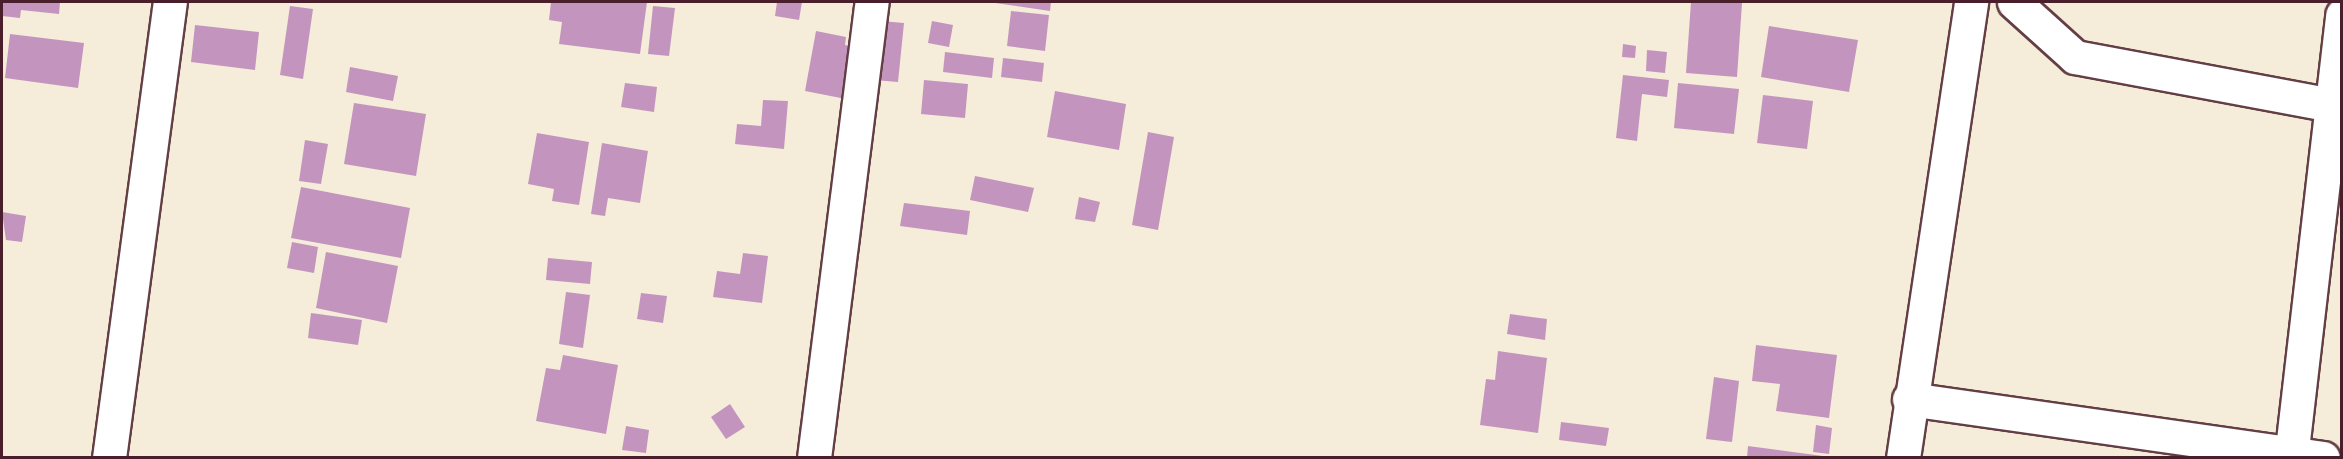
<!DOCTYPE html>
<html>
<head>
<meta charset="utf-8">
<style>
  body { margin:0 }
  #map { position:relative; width:2343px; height:459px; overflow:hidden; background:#f5edd9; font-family:Sriracha,sans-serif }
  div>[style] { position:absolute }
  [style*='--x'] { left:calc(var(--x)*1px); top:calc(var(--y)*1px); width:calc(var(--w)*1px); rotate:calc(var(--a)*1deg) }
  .building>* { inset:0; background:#c395be }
  .roads { filter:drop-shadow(2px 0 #643e45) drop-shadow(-2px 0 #643e45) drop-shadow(0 2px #643e45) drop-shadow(0 -2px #643e45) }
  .street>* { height:33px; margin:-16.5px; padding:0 16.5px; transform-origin:16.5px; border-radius:16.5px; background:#fff }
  span { translate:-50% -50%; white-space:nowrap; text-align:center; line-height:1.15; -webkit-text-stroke:4.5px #fdfcf7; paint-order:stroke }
  .frame { position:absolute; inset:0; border:3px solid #4a1f2b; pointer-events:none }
</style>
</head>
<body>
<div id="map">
  <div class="building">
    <div style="clip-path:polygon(2px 2px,60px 2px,59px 14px,21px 10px,20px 18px,2px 16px)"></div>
    <div style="clip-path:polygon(551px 2px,647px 2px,640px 54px,559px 44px,562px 22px,549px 20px)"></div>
    <div style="clip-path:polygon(777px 2px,802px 2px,799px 20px,775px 16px)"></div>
    <div style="clip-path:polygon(988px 2px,1051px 2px,1050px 11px)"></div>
    <div style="clip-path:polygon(1691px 2px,1742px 3px,1737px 77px,1686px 73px)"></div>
    <div style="clip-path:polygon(290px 6px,313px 9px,303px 79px,280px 75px)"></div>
    <div style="clip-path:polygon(653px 6px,675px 8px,669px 56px,648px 54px)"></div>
    <div style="clip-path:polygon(1011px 11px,1049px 15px,1045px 51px,1007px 46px)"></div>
    <div style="clip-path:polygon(881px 21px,904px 23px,898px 82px,874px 80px)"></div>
    <div style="clip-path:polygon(932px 21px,953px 25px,949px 47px,928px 43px)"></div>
    <div style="clip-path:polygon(195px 25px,259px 32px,255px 70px,191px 62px)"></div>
    <div style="clip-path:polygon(1769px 26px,1858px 40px,1849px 92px,1761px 77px)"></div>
    <div style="clip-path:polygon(816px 31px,846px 37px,845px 45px,860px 48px,851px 100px,805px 91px)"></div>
    <div style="clip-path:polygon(10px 34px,84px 43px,78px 88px,5px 78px)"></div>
    <div style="clip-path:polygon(1623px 44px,1636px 46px,1635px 58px,1622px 57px)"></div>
    <div style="clip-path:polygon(1647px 50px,1667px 52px,1665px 73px,1646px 71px)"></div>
    <div style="clip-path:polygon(945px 52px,994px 58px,992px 78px,943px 72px)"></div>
    <div style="clip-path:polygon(1003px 58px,1044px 63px,1042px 82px,1001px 77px)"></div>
    <div style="clip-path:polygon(350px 67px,398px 76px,393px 101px,346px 92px)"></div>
    <div style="clip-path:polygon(1623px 75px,1669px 80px,1667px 97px,1642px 94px,1637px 141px,1616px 138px)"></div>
    <div style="clip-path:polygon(924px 80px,968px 84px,965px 118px,921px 114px)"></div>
    <div style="clip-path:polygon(625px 83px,657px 87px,654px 112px,621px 107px)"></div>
    <div style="clip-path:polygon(1678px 83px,1739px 89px,1734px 134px,1674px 128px)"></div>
    <div style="clip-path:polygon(1055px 91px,1126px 104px,1119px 150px,1047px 137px)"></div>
    <div style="clip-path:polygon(1763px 95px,1813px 101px,1807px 149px,1757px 143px)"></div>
    <div style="clip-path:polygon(763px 100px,788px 101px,784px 149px,735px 144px,737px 124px,761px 126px)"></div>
    <div style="clip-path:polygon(354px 103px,426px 114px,416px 176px,344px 164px)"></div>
    <div style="clip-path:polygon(1148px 132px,1174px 137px,1158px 230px,1132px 225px)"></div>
    <div style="clip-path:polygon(537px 133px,589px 142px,579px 205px,552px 201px,554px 189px,528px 184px)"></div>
    <div style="clip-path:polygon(305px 140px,328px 144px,321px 184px,299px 181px)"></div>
    <div style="clip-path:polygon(602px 143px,648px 151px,640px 203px,608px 198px,605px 216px,591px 214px)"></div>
    <div style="clip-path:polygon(975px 176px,1034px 188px,1028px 212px,970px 200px)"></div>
    <div style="clip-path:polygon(301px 187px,410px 208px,401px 258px,291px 238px)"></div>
    <div style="clip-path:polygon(1079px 197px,1100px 202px,1095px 222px,1075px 219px)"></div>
    <div style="clip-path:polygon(904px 203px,970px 211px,967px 235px,900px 226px)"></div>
    <div style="clip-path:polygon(2px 212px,26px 216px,22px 242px,6px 240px)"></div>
    <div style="clip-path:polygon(292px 242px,318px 247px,314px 273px,287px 268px)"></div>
    <div style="clip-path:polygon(326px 252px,398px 266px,387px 323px,316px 308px)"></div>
    <div style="clip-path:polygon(743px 253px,768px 256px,762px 303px,713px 297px,717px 271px,740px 274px)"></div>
    <div style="clip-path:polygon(548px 258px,592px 262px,590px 284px,546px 280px)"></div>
    <div style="clip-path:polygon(566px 292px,590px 295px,583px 348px,559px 344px)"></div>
    <div style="clip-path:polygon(641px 293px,667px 296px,663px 323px,637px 319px)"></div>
    <div style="clip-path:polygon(311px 313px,362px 320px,358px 345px,308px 338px)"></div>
    <div style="clip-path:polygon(1510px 314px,1547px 319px,1545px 340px,1507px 334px)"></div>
    <div style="clip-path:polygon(1756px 345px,1837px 355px,1829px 418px,1776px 411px,1780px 384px,1752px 381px)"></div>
    <div style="clip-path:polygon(1498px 351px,1547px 358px,1538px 433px,1480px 425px,1486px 379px,1495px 380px)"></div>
    <div style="clip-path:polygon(563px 355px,618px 365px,606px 434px,536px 421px,546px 368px,560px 370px)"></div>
    <div style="clip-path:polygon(1714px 377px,1739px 381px,1732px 442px,1706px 439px)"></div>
    <div style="clip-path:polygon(730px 404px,745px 427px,726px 439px,711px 417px)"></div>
    <div style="clip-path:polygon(1561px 422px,1609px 428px,1606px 446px,1559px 440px)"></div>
    <div style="clip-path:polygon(1816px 425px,1832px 428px,1829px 454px,1813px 452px)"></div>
    <div style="clip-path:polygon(626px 426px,649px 430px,646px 453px,622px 450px)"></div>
    <div style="clip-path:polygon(1748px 446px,1823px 456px,1823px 458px,1747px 458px)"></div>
  </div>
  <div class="roads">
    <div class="street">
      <div style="--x:2014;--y:2;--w:82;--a:42"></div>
      <div style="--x:2075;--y:57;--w:272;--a:10.6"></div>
      <div style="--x:1909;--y:399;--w:418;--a:8.1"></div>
      <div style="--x:109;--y:458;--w:460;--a:-82.4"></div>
      <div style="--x:814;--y:458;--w:460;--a:-82.8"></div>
      <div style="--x:1903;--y:458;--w:461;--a:-81.5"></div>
      <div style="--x:2291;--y:458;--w:446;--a:-83.4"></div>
    </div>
  </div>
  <div class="frame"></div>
</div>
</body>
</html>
